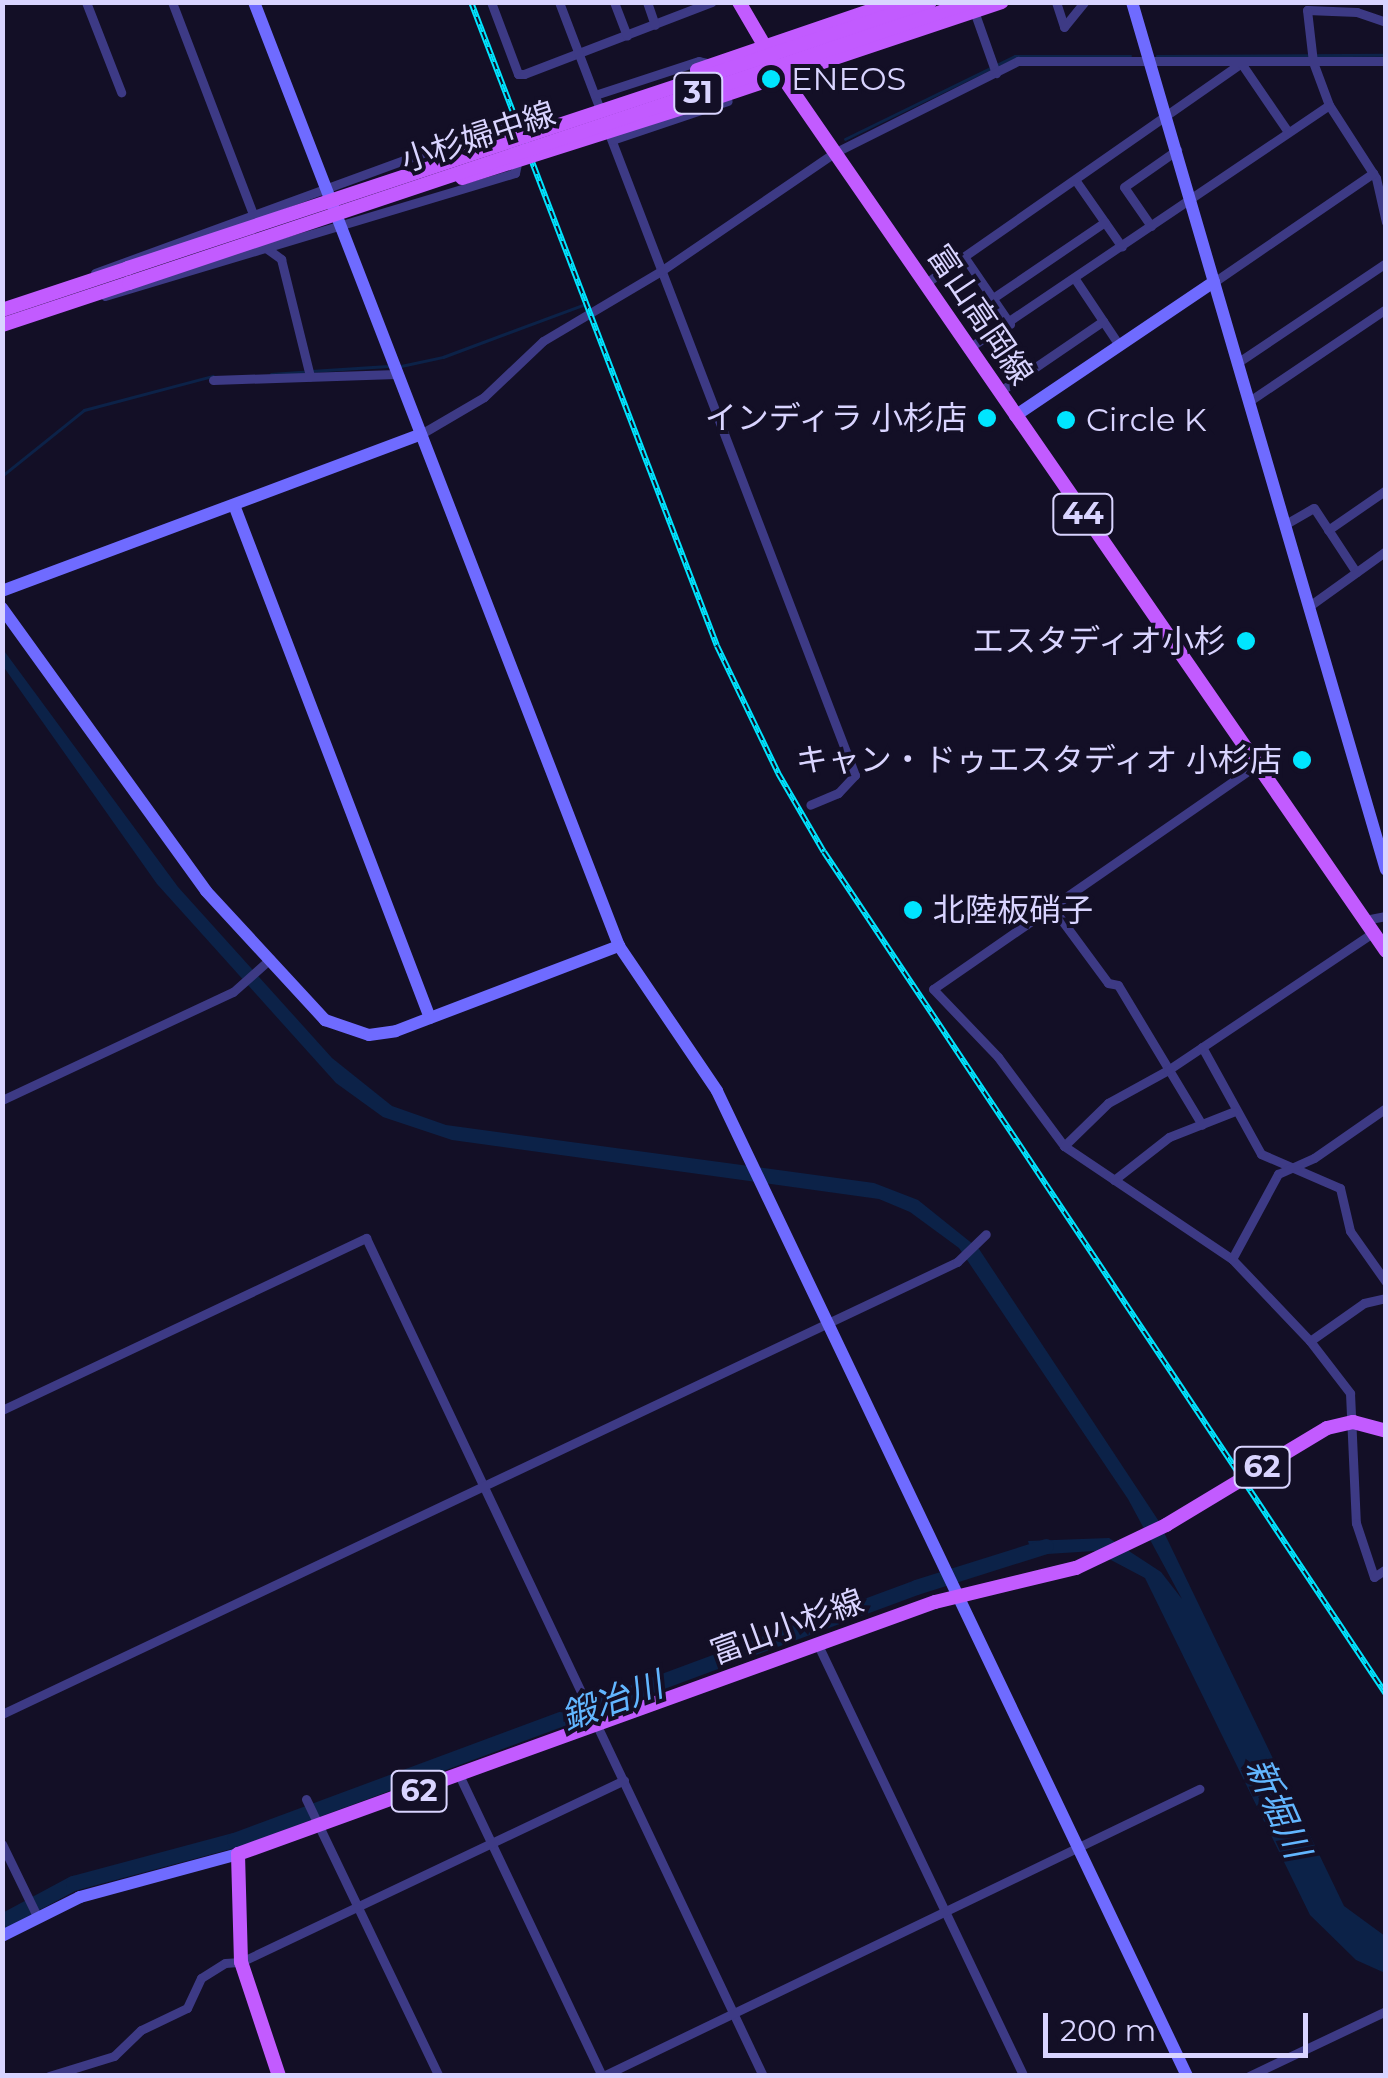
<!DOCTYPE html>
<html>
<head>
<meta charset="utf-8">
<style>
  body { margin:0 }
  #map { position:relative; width:1388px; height:2078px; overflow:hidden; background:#130f26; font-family:Montserrat,"Noto Sans JP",sans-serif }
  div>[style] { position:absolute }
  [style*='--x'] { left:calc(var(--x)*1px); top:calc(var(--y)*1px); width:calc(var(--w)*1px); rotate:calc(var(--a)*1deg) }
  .water>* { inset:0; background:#0c2248 }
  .stream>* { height:2.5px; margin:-1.25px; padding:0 1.25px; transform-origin:1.25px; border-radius:1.25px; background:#0c2248 }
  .river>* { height:15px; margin:-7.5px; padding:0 7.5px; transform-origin:7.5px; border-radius:7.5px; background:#0c2248 }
  .street>* { height:9px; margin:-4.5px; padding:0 4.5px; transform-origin:4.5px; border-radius:4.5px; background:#3d3a85 }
  .secondary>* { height:12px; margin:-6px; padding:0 6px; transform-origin:6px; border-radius:6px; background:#6f6bff }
  .primary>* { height:14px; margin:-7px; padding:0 7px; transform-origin:7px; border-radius:7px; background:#c25bff }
  .rail>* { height:6px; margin-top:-3px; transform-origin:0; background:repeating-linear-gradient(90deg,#130f26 0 8px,#00e5ff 0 16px); box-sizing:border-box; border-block:2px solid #00e5ff }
  .primary-bridge>* { height:14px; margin:-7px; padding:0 7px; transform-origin:7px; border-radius:7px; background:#c25bff }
  .dots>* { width:28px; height:28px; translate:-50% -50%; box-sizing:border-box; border:5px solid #130f26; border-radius:50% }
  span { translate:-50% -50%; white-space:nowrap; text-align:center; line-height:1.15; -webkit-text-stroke:8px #130f26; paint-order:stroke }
  .shield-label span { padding:2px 8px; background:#130f26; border:2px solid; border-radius:8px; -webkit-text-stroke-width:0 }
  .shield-label { font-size:30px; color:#d9d4ff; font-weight:700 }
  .poi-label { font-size:32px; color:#d9d4ff }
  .left { translate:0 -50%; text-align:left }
  .right { translate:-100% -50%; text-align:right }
  .street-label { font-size:32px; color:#d9d4ff }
  .water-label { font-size:35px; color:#62b6ff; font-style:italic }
  .frame { position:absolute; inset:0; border:5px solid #d9d4ff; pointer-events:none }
  .scale { position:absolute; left:1043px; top:2013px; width:265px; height:45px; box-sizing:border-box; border:5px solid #d9d4ff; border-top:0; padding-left:12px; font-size:30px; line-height:35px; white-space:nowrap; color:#d9d4ff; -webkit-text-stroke:8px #130f26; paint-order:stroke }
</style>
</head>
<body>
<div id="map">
  <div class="water">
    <div style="clip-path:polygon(2px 648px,178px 887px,332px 1058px,392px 1106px,446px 1125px,874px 1183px,918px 1200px,979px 1249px,1158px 1520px,1344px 1906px,1385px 1936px,1385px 1973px,1356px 1960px,1310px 1915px,1145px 1578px,1094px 1551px,1032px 1555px,1028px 1541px,1109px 1538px,1161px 1572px,1182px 1599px,1128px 1499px,959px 1248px,910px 1212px,879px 1199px,452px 1140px,383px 1117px,336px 1083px,157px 884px,3px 666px)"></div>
  </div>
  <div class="stream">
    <div style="--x:1157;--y:56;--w:229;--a:-0.3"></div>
    <div style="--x:845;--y:139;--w:189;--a:-26"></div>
    <div style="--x:1015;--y:56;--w:116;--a:0"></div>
    <div style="--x:401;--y:366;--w:43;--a:-12.1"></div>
    <div style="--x:443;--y:357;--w:149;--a:-20.4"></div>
    <div style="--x:311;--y:371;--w:77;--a:-3.7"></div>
    <div style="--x:271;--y:374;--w:32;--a:-4"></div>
    <div style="--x:2;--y:476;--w:105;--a:-38.8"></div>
    <div style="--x:84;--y:410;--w:133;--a:-14.8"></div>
  </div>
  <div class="river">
    <div style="--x:2;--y:1921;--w:81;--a:-28.2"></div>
    <div style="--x:73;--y:1883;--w:167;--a:-15"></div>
    <div style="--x:234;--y:1840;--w:727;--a:-20.35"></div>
    <div style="--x:916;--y:1587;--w:136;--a:-17.5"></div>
  </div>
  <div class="street">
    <div style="--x:86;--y:2;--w:97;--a:68.7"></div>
    <div style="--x:172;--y:2;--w:230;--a:69.1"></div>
    <div style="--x:491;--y:2;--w:77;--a:69.4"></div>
    <div style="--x:518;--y:74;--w:6;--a:0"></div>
    <div style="--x:524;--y:74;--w:201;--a:-21"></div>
    <div style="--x:559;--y:2;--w:118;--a:69.1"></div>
    <div style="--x:614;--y:2;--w:36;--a:69"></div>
    <div style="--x:647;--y:2;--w:24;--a:71"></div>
    <div style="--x:1056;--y:2;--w:26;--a:72"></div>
    <div style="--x:1064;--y:27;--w:32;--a:-51"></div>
    <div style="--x:974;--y:11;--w:66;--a:70.5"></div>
    <div style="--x:1386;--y:22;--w:31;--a:-161"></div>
    <div style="--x:1357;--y:12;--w:50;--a:-177.7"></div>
    <div style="--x:1307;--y:10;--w:52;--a:83.4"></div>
    <div style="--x:1313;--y:62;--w:46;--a:69.6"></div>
    <div style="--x:1329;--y:105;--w:87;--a:57.2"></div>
    <div style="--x:1376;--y:178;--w:45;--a:77.2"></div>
    <div style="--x:595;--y:95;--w:109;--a:-18.1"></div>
    <div style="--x:699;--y:61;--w:12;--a:14"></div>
    <div style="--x:608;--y:131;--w:690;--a:69.02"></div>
    <div style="--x:855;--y:775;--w:25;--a:133"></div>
    <div style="--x:838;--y:793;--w:30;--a:157"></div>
    <div style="--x:612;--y:140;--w:122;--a:-18.6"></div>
    <div style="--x:1076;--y:181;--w:80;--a:55.1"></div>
    <div style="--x:1151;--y:226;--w:47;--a:-124.7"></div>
    <div style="--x:1124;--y:187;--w:65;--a:-34.9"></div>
    <div style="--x:266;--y:248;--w:19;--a:36"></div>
    <div style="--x:281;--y:259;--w:121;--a:76.1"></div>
    <div style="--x:965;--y:258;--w:80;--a:55.7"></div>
    <div style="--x:95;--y:273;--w:428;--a:-20.1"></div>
    <div style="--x:497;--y:126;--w:24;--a:52"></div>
    <div style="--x:1075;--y:279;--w:79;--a:56.3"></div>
    <div style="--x:1214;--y:282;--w:193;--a:-34.4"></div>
    <div style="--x:926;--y:283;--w:384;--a:-34.9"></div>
    <div style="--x:1241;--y:63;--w:83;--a:55.7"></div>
    <div style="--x:105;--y:296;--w:428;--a:-16.7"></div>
    <div style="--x:515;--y:173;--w:14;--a:-78"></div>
    <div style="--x:993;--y:298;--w:135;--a:-34.2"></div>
    <div style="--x:969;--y:348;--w:434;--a:-34"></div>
    <div style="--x:1237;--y:363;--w:179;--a:-33.9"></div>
    <div style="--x:213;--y:380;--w:183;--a:-1.9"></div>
    <div style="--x:999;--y:392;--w:126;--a:-34.3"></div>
    <div style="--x:1248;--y:402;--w:166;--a:-34"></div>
    <div style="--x:421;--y:434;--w:73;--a:-30.4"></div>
    <div style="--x:484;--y:397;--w:81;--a:-43.5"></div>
    <div style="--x:543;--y:341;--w:137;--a:-30.7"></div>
    <div style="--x:661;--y:271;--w:209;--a:-34.3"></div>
    <div style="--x:834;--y:153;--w:206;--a:-26.6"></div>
    <div style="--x:1018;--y:61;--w:368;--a:0"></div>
    <div style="--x:1284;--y:525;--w:34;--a:-30"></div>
    <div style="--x:1314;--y:508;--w:77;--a:56.7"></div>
    <div style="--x:1328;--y:530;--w:70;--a:-34.6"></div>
    <div style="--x:1308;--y:607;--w:96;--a:-35.7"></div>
    <div style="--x:1258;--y:764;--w:395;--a:145.3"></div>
    <div style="--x:933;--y:989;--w:94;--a:46.3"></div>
    <div style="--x:998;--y:1057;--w:111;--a:53.4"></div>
    <div style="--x:1064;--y:1146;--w:202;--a:33.9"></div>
    <div style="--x:1232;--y:1259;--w:113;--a:46.4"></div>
    <div style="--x:1310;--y:1341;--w:66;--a:52.4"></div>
    <div style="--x:1350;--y:1393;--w:130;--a:87.4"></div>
    <div style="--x:1356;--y:1523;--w:57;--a:71.6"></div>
    <div style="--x:1374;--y:1577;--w:14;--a:-34"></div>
    <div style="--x:1052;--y:907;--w:94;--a:53.6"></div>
    <div style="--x:1108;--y:983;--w:10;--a:11"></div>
    <div style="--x:1118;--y:985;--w:163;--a:59"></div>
    <div style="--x:1365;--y:920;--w:21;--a:-11"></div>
    <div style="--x:1202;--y:1047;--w:122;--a:61.1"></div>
    <div style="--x:1261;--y:1154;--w:86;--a:23.3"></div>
    <div style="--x:1340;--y:1188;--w:44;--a:76.9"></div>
    <div style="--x:1350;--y:1231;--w:62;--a:54.8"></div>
    <div style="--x:2;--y:1100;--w:255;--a:-25.1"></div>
    <div style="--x:233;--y:992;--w:50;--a:-41.7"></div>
    <div style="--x:1064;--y:1146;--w:62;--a:-44.3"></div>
    <div style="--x:1108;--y:1103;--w:68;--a:-28.8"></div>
    <div style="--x:1168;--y:1070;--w:247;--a:-33.8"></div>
    <div style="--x:1114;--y:1180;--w:70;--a:-38"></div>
    <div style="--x:1169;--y:1137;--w:71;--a:-21.5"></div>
    <div style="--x:1232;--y:1259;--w:97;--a:-61.6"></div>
    <div style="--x:1278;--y:1174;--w:39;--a:-24"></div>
    <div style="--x:1314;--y:1158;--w:88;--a:-34.8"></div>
    <div style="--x:1310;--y:1341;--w:66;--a:-35.1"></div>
    <div style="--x:1364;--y:1303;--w:23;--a:-13"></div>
    <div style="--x:2;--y:1410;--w:403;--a:-25.3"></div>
    <div style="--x:366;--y:1238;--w:927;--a:64.65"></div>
    <div style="--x:818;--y:1645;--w:478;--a:64.5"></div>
    <div style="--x:2;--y:1714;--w:1057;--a:-25.33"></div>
    <div style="--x:957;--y:1262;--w:40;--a:-44"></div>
    <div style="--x:460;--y:1777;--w:331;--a:64.6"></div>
    <div style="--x:306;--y:1799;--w:307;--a:64.4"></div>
    <div style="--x:2;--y:1844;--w:82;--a:64.1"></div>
    <div style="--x:49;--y:2076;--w:68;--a:-17.1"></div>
    <div style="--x:114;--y:2056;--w:37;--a:-44"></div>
    <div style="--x:141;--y:2030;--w:51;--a:-25.6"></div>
    <div style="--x:187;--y:2008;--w:33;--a:-65"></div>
    <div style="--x:201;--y:1978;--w:28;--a:-32"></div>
    <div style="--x:225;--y:1963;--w:16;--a:-4"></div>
    <div style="--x:241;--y:1962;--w:424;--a:-25.4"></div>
    <div style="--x:603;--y:2076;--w:662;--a:-25.71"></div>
    <div style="--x:1249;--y:2076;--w:152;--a:-25.4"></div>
  </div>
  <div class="secondary">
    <div style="--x:254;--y:2;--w:1012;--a:68.86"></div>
    <div style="--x:619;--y:946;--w:175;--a:55.9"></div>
    <div style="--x:717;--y:1091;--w:1091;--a:64.49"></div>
    <div style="--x:1132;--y:2;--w:904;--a:73.69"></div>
    <div style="--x:1015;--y:416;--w:240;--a:-34"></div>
    <div style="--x:234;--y:505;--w:549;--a:69.09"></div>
    <div style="--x:2;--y:591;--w:447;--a:-20.5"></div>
    <div style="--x:2;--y:608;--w:349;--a:54.2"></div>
    <div style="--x:206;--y:891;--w:176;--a:47.3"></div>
    <div style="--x:325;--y:1020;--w:46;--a:18.8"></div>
    <div style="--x:369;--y:1035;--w:27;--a:-8"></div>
    <div style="--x:396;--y:1031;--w:239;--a:-20.9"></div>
    <div style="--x:2;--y:1936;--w:87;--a:-26.6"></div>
    <div style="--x:80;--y:1897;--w:164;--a:-15.2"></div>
  </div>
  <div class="primary">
    <div style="--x:739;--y:2;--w:86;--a:59.8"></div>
    <div style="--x:782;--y:76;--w:1063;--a:55.38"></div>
    <div style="--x:697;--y:70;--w:210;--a:-18.9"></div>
    <div style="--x:718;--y:97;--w:299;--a:-18.5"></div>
    <div style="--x:2;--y:310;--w:133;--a:-18.4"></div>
    <div style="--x:2;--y:325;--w:134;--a:-18.3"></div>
    <div style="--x:279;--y:2076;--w:120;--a:-108.4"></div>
    <div style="--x:241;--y:1962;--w:108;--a:-91.6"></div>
    <div style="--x:238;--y:1854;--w:741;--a:-19.88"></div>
    <div style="--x:935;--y:1602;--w:145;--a:-13.6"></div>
    <div style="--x:1076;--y:1568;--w:100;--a:-25.5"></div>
    <div style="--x:1166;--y:1525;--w:188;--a:-31.1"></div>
    <div style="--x:1327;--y:1428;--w:27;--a:-13"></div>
    <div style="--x:1353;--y:1422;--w:34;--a:15"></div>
  </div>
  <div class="rail">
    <div style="--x:471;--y:2;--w:689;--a:69.09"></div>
    <div style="--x:717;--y:646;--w:141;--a:64.3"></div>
    <div style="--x:778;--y:773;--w:91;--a:59.8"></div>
    <div style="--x:824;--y:852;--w:1012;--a:56.28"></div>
  </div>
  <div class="primary-bridge">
    <div style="--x:462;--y:178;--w:269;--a:-17.6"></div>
    <div style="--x:128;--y:268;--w:845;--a:-18.35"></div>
    <div style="--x:129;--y:283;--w:888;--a:-18.46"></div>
  </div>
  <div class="dots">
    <div style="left:771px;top:79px;background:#00e5ff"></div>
    <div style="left:987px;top:418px;background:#00e5ff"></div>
    <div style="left:1066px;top:420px;background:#00e5ff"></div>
    <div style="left:1246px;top:641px;background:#00e5ff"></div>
    <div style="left:1302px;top:760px;background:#00e5ff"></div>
    <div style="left:913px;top:910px;background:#00e5ff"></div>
  </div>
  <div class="shield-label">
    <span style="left:698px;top:93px">31</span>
    <span style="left:1083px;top:514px">44</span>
    <span style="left:1262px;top:1467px">62</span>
    <span style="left:419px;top:1791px">62</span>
  </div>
  <div class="poi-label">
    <span class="left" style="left:791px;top:79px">ENEOS</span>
    <span class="right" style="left:967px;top:418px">インディラ 小杉店</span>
    <span class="left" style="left:1086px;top:420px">Circle K</span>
    <span class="right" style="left:1226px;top:641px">エスタディオ小杉</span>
    <span class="right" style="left:1282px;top:760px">キャン・ドゥエスタディオ 小杉店</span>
    <span class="left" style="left:933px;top:910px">北陸板硝子</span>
  </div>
  <div class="street-label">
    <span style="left:478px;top:137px;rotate:-18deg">小杉婦中線</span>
    <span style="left:980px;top:315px;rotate:56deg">富山高岡線</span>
    <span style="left:787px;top:1627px;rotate:-20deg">富山小杉線</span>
  </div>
  <div class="water-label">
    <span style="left:612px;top:1701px;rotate:-20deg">鍛冶川</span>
    <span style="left:1278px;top:1808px;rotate:66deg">新堀川</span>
  </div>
  <div class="frame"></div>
  <div class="scale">200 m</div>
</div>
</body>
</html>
